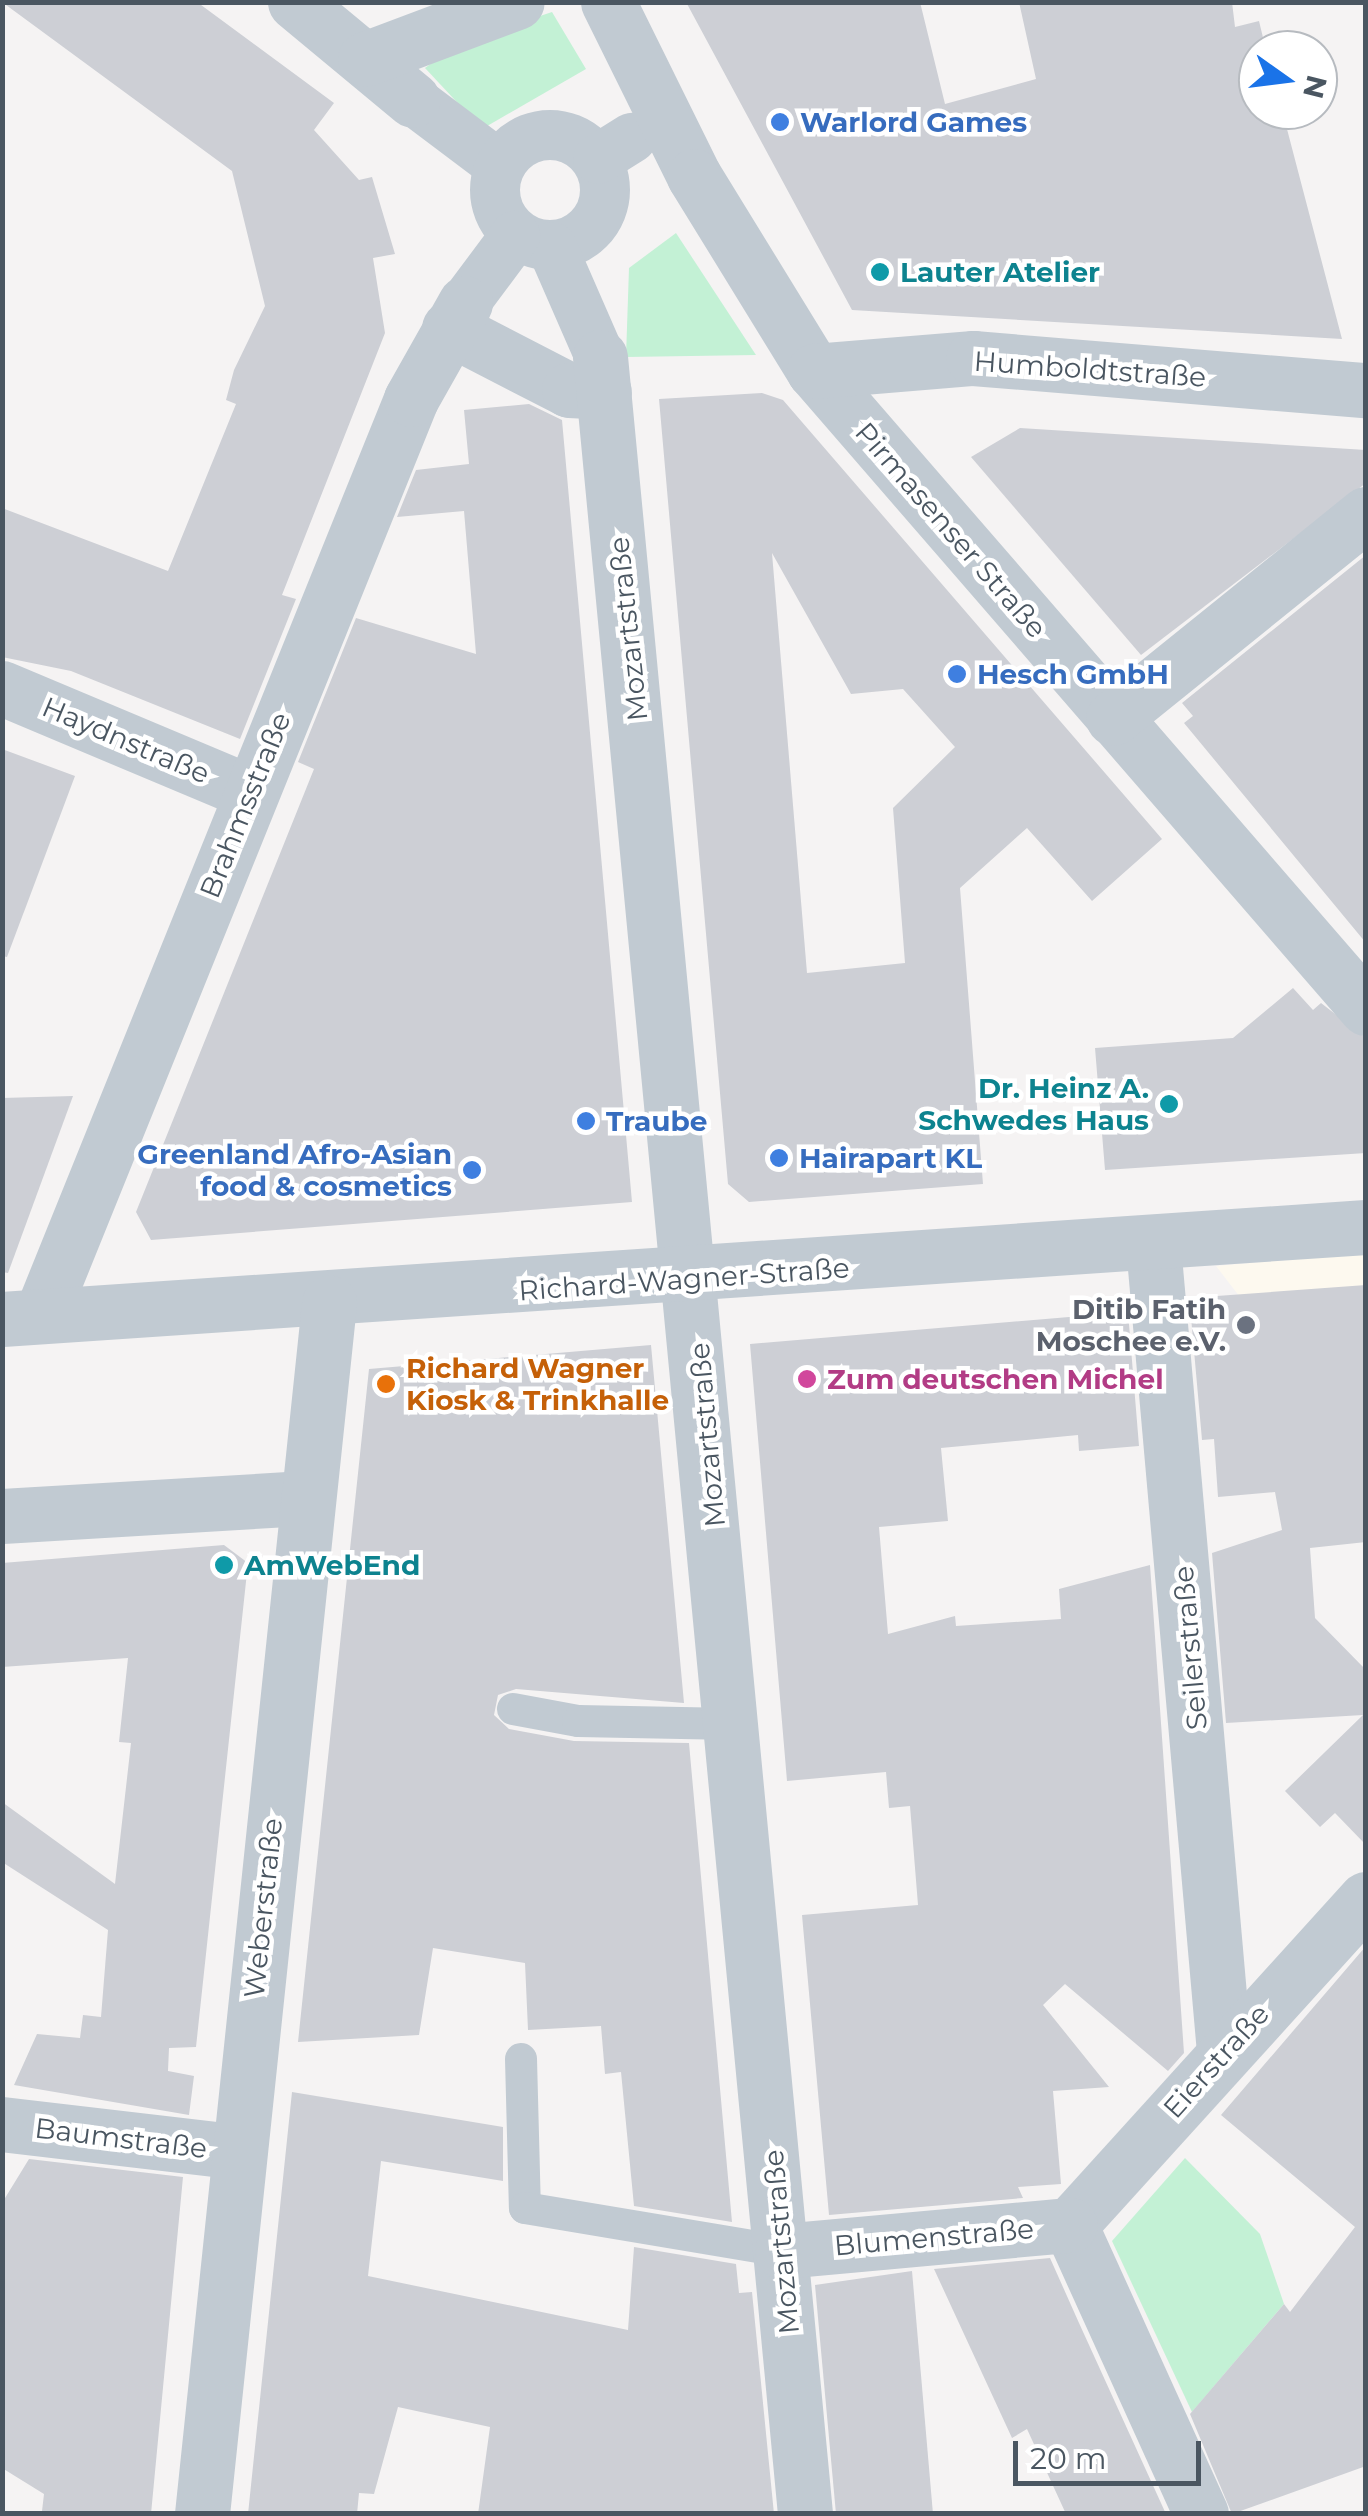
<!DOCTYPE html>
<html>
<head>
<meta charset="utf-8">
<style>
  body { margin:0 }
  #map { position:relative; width:1368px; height:2516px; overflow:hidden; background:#f5f3f3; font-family:Montserrat,sans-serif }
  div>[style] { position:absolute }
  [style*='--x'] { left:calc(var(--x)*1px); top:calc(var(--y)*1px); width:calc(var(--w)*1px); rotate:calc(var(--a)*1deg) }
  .commercial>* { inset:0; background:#fdf9ef }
  .green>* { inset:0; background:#c3f1d5 }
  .building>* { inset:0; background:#cdcfd5 }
  .service>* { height:32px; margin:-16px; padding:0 16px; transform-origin:16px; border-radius:16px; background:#c1cad2 }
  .pedestrian>* { height:50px; margin:-25px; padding:0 25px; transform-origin:25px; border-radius:25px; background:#c1cad2 }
  .pedestrian>.ring { margin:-25px; padding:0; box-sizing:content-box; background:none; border:50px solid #c1cad2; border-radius:50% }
  .minor>* { height:55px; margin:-27.5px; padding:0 27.5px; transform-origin:27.5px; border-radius:27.5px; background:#c1cad2 }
  .dots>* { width:28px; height:28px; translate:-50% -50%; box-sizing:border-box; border:5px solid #fff; border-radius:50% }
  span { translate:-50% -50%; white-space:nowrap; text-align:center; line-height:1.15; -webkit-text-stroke:9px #fff; paint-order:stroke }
  .shop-label { font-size:28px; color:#366cbe; font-weight:700 }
  .left { translate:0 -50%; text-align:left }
  .right { translate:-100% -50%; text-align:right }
  .culture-label { font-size:28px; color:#0d838f; font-weight:700 }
  .street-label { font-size:28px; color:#4a5661 }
  .worship-label { font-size:28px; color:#5b616d; font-weight:700 }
  .food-label { font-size:28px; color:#c56008; font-weight:700 }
  .hotel-label { font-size:28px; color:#b23c85; font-weight:700 }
  .frame { position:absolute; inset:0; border:5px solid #4a5661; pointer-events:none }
  .north { position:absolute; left:1238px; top:30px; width:100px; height:100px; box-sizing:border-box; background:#fff; border:2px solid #b7bbc0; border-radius:50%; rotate:104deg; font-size:28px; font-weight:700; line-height:40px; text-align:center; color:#4a5661 }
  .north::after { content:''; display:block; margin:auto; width:35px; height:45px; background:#1a73e8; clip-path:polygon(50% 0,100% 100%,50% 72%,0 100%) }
  .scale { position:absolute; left:1013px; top:2441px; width:188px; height:45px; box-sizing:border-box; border:5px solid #4a5661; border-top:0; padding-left:12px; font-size:30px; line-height:35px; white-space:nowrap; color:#4a5661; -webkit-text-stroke:8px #fff; paint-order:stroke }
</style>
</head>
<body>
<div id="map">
  <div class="commercial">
    <div style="clip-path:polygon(1365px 1253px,1365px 1459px,1216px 1266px)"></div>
  </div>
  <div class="green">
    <div style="clip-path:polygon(552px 12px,586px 69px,482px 129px,425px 68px,459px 43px)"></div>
    <div style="clip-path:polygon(676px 233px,756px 355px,626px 357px,629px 268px)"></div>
    <div style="clip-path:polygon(1185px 2158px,1260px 2234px,1284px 2304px,1192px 2412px,1112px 2241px)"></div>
  </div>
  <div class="building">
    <div style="clip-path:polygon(2px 2px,197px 2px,334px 103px,314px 130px,359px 180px,372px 177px,395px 254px,373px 258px,385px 333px,282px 595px,296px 599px,240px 739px,71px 671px,2px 657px,2px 508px,168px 571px,236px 404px,226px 400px,234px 370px,265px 306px,232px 171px)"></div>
    <div style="clip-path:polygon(686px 2px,920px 2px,945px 104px,1036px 79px,1019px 2px,1232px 2px,1235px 27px,1259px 21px,1266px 50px,1258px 50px,1258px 110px,1282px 110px,1342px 339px,852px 310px)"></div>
    <div style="clip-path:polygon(evenodd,762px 393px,783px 400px,1162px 839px,1092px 901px,1027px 828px,960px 888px,983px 1184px,749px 1202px,728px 1184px,659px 399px,762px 393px,772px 553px,851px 694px,903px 689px,955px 747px,893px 808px,905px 963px,807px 973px,772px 553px)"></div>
    <div style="clip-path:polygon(529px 404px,562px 420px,632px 1202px,151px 1240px,136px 1212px,314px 769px,298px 762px,356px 618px,476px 654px,464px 511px,397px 517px,416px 470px,469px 464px,464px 410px)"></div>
    <div style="clip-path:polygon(1020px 428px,1366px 450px,1366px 483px,1141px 655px,971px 457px)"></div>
    <div style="clip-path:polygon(1366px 555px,1366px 943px,1184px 723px,1193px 716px,1182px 703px)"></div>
    <div style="clip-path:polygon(2px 749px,75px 776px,7px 957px,2px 956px)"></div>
    <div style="clip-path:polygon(1293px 988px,1313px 1010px,1321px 1003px,1366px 1038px,1366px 1153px,1105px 1170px,1095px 1048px,1233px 1038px)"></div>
    <div style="clip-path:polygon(73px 1096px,8px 1273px,2px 1272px,2px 1098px)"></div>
    <div style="clip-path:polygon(1366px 1285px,1366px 1542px,1310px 1548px,1315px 1618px,1366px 1670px,1366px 1845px,1335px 1813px,1320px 1827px,1285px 1791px,1363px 1715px,1226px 1723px,1212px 1553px,1282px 1530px,1275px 1492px,1218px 1497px,1214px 1439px,1202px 1440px,1190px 1306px,1203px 1297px)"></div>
    <div style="clip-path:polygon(1128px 1312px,1139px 1446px,1079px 1451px,1078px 1435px,941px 1448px,948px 1521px,879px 1527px,888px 1634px,955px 1616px,956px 1626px,1061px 1619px,1059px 1589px,1150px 1565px,1184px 2053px,1168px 2071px,1065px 1984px,1043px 2005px,1109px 2087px,1053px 2091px,1061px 2184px,1018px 2187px,1023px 2198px,829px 2215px,802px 1915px,918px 1905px,910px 1806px,889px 1808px,886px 1772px,787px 1781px,750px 1344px)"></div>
    <div style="clip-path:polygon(651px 1345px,684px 1703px,516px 1689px,498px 1695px,494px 1715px,509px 1729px,574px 1741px,689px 1743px,732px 2222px,634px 2206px,621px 2072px,605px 2074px,601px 2026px,528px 2030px,525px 1963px,433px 1948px,419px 2035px,298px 2042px,369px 1369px)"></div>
    <div style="clip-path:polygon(224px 1545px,248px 1563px,196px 2047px,169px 2048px,168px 2071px,194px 2076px,189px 2115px,14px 2085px,37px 2034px,80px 2038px,83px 2015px,101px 2017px,108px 1930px,2px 1862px,2px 1802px,115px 1884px,131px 1743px,119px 1742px,128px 1658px,2px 1667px,2px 1563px)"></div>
    <div style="clip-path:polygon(1366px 1946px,1366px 2466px,1232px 2514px,1190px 2414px,1284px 2304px,1290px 2312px,1355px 2227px,1221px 2115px)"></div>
    <div style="clip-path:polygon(292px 2092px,503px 2127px,503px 2181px,381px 2161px,368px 2276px,628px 2330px,634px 2247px,736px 2264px,739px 2293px,752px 2292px,774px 2514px,478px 2514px,490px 2427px,398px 2407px,374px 2494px,359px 2493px,357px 2514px,248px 2514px)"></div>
    <div style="clip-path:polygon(29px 2159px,183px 2177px,151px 2514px,42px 2511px,44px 2494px,2px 2468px,2px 2203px)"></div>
    <div style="clip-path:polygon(1050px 2258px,1079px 2323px,1166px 2514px,1066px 2514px,1027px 2429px,1012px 2438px,934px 2269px)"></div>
    <div style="clip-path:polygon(912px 2271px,933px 2514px,836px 2514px,815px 2285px)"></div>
  </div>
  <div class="service">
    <div style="--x:513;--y:1709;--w:66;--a:10.5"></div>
    <div style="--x:578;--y:1721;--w:155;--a:1.1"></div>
    <div style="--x:521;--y:2059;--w:149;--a:88.5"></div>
    <div style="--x:525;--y:2208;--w:261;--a:9.5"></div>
  </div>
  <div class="pedestrian">
    <div style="--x:413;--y:100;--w:106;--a:37"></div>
    <div class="ring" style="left:495px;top:135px;width:60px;height:60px"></div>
    <div style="--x:598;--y:159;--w:40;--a:-32"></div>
    <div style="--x:552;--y:247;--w:120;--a:66.4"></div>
    <div style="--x:465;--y:303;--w:84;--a:-53.3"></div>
  </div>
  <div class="minor">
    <div style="--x:295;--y:2;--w:153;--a:39.7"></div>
    <div style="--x:608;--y:2;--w:194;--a:63.7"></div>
    <div style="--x:694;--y:176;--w:229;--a:58.4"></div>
    <div style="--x:814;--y:371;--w:843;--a:49.09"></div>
    <div style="--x:365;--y:59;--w:162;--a:-20.6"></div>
    <div style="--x:449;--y:328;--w:135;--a:27.3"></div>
    <div style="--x:569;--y:390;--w:35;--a:3"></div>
    <div style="--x:600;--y:357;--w:2167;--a:84.57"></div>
    <div style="--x:814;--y:371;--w:160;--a:-4.7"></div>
    <div style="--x:973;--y:358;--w:394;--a:4.7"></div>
    <div style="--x:2;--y:688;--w:269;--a:22.8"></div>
    <div style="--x:1113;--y:718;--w:325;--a:-38.9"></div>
    <div style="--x:1153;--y:1245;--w:809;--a:84.97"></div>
    <div style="--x:41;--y:1315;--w:988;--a:-68"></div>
    <div style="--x:411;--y:399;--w:110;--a:-60.6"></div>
    <div style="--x:2;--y:1319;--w:1367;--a:-3.86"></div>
    <div style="--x:2;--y:1516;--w:303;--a:-3.4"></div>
    <div style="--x:2;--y:2124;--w:239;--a:6.7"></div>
    <div style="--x:1070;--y:2225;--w:440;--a:-47.8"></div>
    <div style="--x:1070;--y:2225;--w:317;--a:65.6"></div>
    <div style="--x:782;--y:2251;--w:289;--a:-5.2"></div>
    <div style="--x:202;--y:2514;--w:1218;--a:-84.01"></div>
  </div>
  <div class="dots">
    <div style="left:780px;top:122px;background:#3f7fe0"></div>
    <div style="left:880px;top:272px;background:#0f9aa8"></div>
    <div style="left:957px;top:674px;background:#3f7fe0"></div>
    <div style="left:1169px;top:1104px;background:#0f9aa8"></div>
    <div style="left:586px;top:1121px;background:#3f7fe0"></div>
    <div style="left:779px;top:1158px;background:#3f7fe0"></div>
    <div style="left:472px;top:1170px;background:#3f7fe0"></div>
    <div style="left:1246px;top:1325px;background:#6b7280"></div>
    <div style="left:807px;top:1379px;background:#d1479c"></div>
    <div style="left:386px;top:1384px;background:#e8710a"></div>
    <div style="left:224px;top:1565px;background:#0f9aa8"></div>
  </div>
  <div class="shop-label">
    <span class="left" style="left:800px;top:122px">Warlord Games</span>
    <span class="left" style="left:977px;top:674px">Hesch GmbH</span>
    <span class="left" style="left:606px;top:1121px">Traube</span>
    <span class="right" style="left:452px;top:1170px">Greenland Afro-Asian<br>food &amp; cosmetics</span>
    <span class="left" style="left:799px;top:1158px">Hairapart KL</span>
  </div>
  <div class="culture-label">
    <span class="left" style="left:900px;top:272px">Lauter Atelier</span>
    <span class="right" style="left:1149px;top:1104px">Dr. Heinz A.<br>Schwedes Haus</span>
    <span class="left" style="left:244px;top:1565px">AmWebEnd</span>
  </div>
  <div class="street-label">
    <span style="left:1090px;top:369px;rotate:4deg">Humboldtstraße</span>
    <span style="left:951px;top:530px;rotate:49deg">Pirmasenser Straße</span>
    <span style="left:628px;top:629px;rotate:-96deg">Mozartstraße</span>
    <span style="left:126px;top:740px;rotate:23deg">Haydnstraße</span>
    <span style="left:245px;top:805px;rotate:-68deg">Brahmsstraße</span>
    <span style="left:684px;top:1279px;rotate:-4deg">Richard-Wagner-Straße</span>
    <span style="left:707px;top:1435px;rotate:-95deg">Mozartstraße</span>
    <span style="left:1190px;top:1648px;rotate:-95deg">Seilerstraße</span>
    <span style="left:263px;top:1908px;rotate:-84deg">Weberstraße</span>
    <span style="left:1216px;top:2061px;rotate:-48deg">Eierstraße</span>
    <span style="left:121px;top:2138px;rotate:7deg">Baumstraße</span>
    <span style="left:934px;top:2237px;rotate:-5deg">Blumenstraße</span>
    <span style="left:781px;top:2242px;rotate:-95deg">Mozartstraße</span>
  </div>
  <div class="worship-label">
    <span class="right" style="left:1226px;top:1325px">Ditib Fatih<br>Moschee e.V.</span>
  </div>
  <div class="food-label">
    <span class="left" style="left:406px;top:1384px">Richard Wagner<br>Kiosk &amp; Trinkhalle</span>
  </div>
  <div class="hotel-label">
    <span class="left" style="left:827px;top:1379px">Zum deutschen Michel</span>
  </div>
  <div class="frame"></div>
  <div class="north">N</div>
  <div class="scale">20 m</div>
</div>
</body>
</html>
